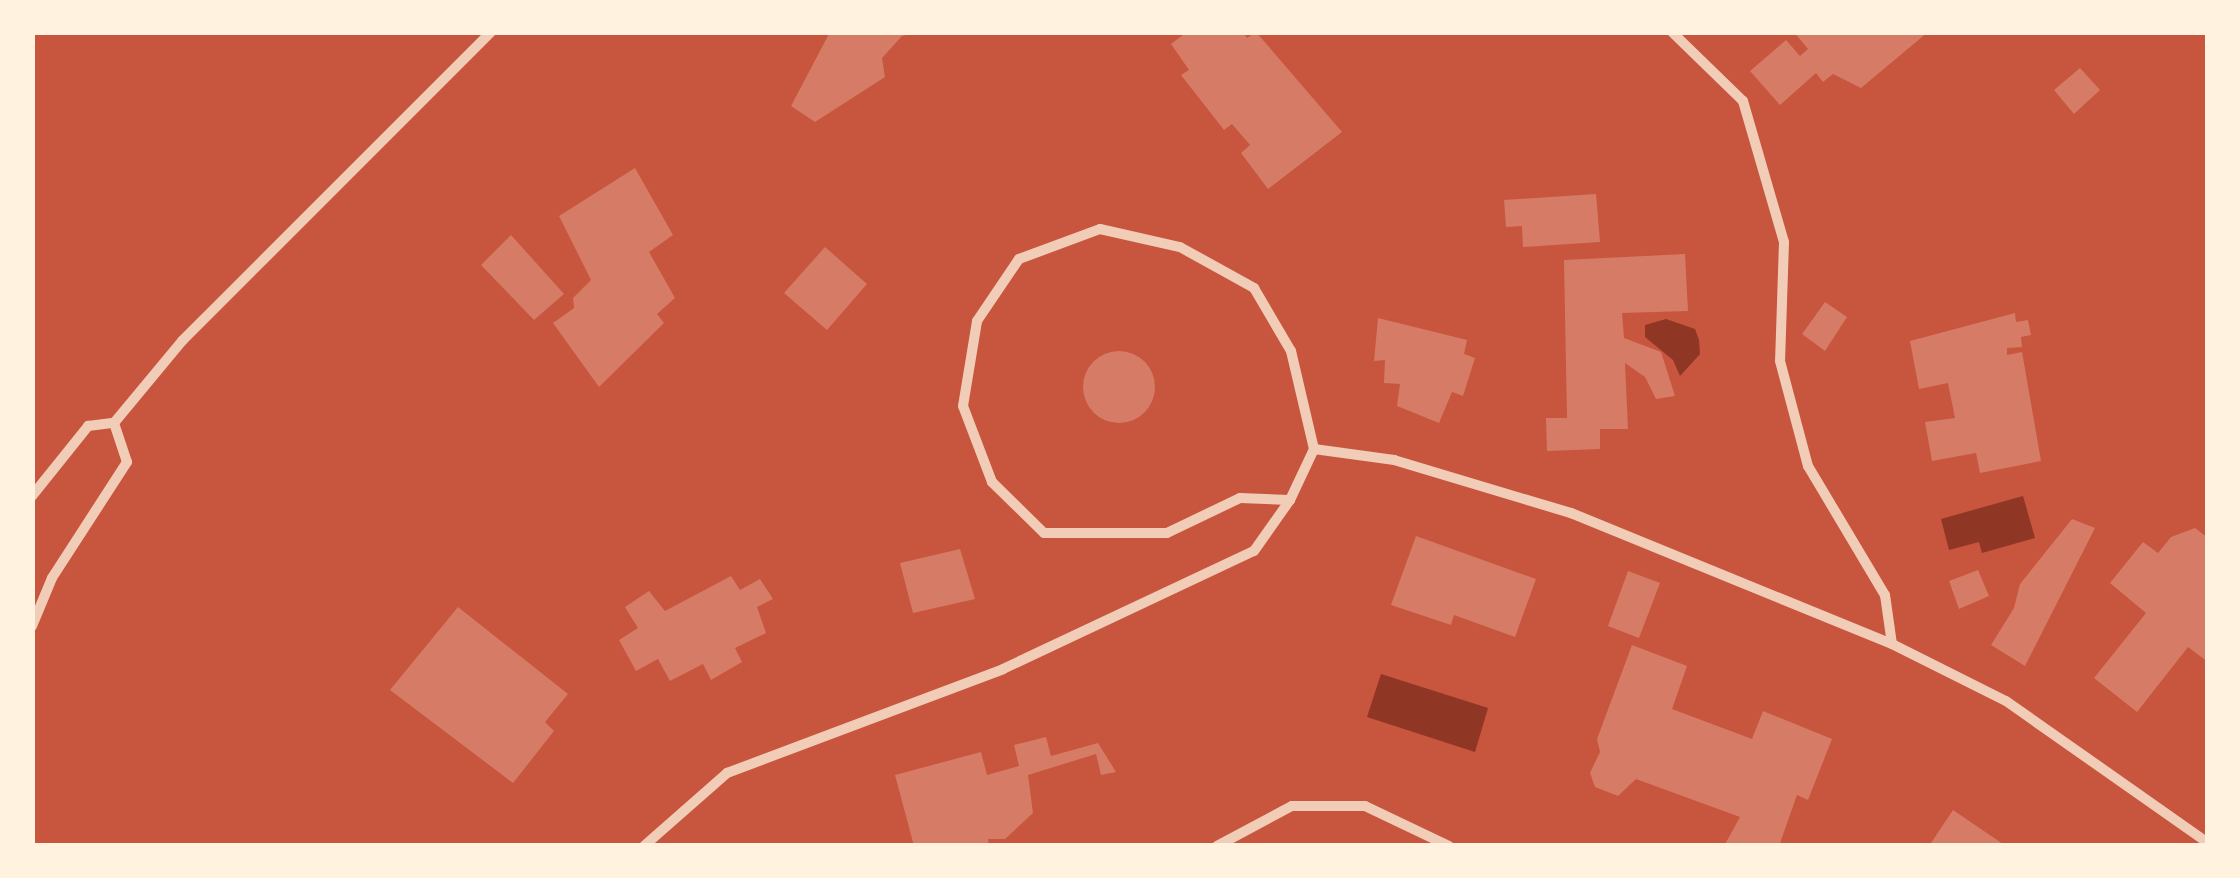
<!DOCTYPE html>
<html>
<head>
<meta charset="utf-8">
<style>
  body { margin:0 }
  #map { position:relative; width:2240px; height:878px; overflow:hidden; background:#c8553d; font-family:"Playfair Display",serif }
  div>[style] { position:absolute }
  [style*='--x'] { left:calc(var(--x)*1px); top:calc(var(--y)*1px); width:calc(var(--w)*1px); rotate:calc(var(--a)*1deg) }
  .water>* { inset:0; background:#8f3625 }
  .building>* { inset:0; background:#d67c66 }
  .round { border-radius:50% }
  .minor>* { height:10px; margin:-5px; padding:0 5px; transform-origin:5px; border-radius:5px; background:#f1ccb7 }
  span { translate:-50% -50%; white-space:nowrap; text-align:center; line-height:1.15; -webkit-text-stroke:10px #fff3e0; paint-order:stroke }
  .frame { position:absolute; inset:0; border:35px solid #fff3e0; pointer-events:none }
</style>
</head>
<body>
<div id="map">
  <div class="water">
    <div style="clip-path:polygon(1666px 319px,1695px 329px,1699px 340px,1700px 354px,1680px 376px,1673px 360px,1645px 337px,1645px 325px)"></div>
    <div style="clip-path:polygon(2023px 496px,2035px 538px,1982px 553px,1979px 542px,1949px 550px,1941px 519px)"></div>
    <div style="clip-path:polygon(1381px 674px,1488px 708px,1475px 752px,1367px 717px)"></div>
  </div>
  <div class="building">
    <div style="clip-path:polygon(830px 32px,919px 32px,902px 36px,882px 58px,885px 77px,815px 122px,791px 106px)"></div>
    <div style="clip-path:polygon(1187px 32px,1243px 32px,1247px 38px,1256px 32px,1342px 132px,1268px 189px,1241px 153px,1250px 145px,1232px 124px,1224px 130px,1181px 75px,1189px 70px,1171px 44px)"></div>
    <div style="clip-path:polygon(1794px 32px,1928px 32px,1861px 88px,1833px 74px,1823px 82px,1816px 73px,1780px 105px,1750px 71px,1786px 40px,1800px 56px,1808px 49px)"></div>
    <div style="clip-path:polygon(2080px 68px,2100px 90px,2074px 114px,2054px 90px)"></div>
    <div style="clip-path:polygon(635px 168px,673px 235px,649px 252px,675px 298px,657px 314px,664px 323px,599px 387px,553px 323px,574px 308px,573px 298px,591px 280px,559px 216px)"></div>
    <div style="clip-path:polygon(1596px 194px,1600px 242px,1523px 247px,1522px 226px,1506px 227px,1504px 200px)"></div>
    <div style="clip-path:polygon(511px 235px,564px 294px,534px 320px,481px 265px)"></div>
    <div style="clip-path:polygon(825px 247px,867px 284px,827px 330px,784px 293px)"></div>
    <div style="clip-path:polygon(1685px 254px,1688px 311px,1622px 313px,1624px 338px,1661px 352px,1675px 396px,1656px 399px,1645px 377px,1625px 363px,1628px 429px,1600px 429px,1600px 449px,1547px 451px,1546px 418px,1567px 418px,1564px 260px)"></div>
    <div style="clip-path:polygon(1825px 302px,1847px 317px,1825px 351px,1802px 334px)"></div>
    <div style="clip-path:polygon(2015px 313px,2016px 322px,2028px 320px,2031px 335px,2021px 337px,2022px 347px,2007px 348px,2007px 355px,2022px 352px,2041px 461px,1980px 473px,1976px 453px,1932px 461px,1925px 422px,1955px 418px,1948px 383px,1919px 389px,1910px 341px)"></div>
    <div style="clip-path:polygon(1378px 318px,1467px 340px,1464px 354px,1475px 358px,1463px 396px,1452px 392px,1439px 423px,1397px 406px,1400px 384px,1384px 383px,1385px 360px,1374px 361px)"></div>
    <div class="round" style="left:1083px;top:351px;width:72px;height:72px"></div>
    <div style="clip-path:polygon(2072px 519px,2095px 528px,2025px 666px,1991px 645px,2014px 608px,2020px 584px)"></div>
    <div style="clip-path:polygon(2195px 528px,2208px 538px,2208px 662px,2188px 647px,2137px 712px,2094px 678px,2146px 613px,2110px 583px,2143px 542px,2158px 553px,2171px 537px)"></div>
    <div style="clip-path:polygon(1416px 536px,1536px 579px,1515px 637px,1454px 615px,1451px 625px,1391px 605px)"></div>
    <div style="clip-path:polygon(960px 549px,975px 599px,913px 613px,900px 563px)"></div>
    <div style="clip-path:polygon(1978px 570px,1989px 596px,1959px 609px,1949px 581px)"></div>
    <div style="clip-path:polygon(1628px 571px,1660px 583px,1639px 638px,1608px 626px)"></div>
    <div style="clip-path:polygon(731px 576px,740px 590px,760px 579px,773px 599px,757px 607px,766px 633px,735px 648px,742px 662px,711px 680px,703px 664px,670px 681px,658px 659px,636px 671px,619px 640px,638px 628px,625px 607px,649px 591px,665px 611px)"></div>
    <div style="clip-path:polygon(458px 607px,568px 694px,545px 722px,554px 731px,513px 783px,390px 690px)"></div>
    <div style="clip-path:polygon(1632px 645px,1687px 666px,1672px 709px,1752px 739px,1763px 711px,1832px 739px,1808px 800px,1797px 795px,1779px 846px,1724px 846px,1740px 817px,1636px 779px,1618px 796px,1595px 787px,1590px 773px,1600px 752px,1597px 739px)"></div>
    <div style="clip-path:polygon(1046px 737px,1051px 756px,1098px 743px,1116px 772px,1101px 775px,1096px 754px,1028px 775px,1033px 813px,1005px 839px,988px 839px,989px 846px,914px 846px,895px 775px,981px 752px,987px 775px,1019px 766px,1014px 745px)"></div>
    <div style="clip-path:polygon(1953px 810px,2000px 842px,2005px 846px,1929px 846px)"></div>
  </div>
  <div class="minor">
    <div style="--x:1672;--y:32;--w:99;--a:44.2"></div>
    <div style="--x:1743;--y:101;--w:147;--a:73.8"></div>
    <div style="--x:1784;--y:242;--w:119;--a:91.9"></div>
    <div style="--x:1780;--y:361;--w:109;--a:75.1"></div>
    <div style="--x:1808;--y:466;--w:150;--a:59.2"></div>
    <div style="--x:1885;--y:595;--w:49;--a:81.9"></div>
    <div style="--x:114;--y:423;--w:107;--a:-50.3"></div>
    <div style="--x:182;--y:341;--w:437;--a:-45"></div>
    <div style="--x:32;--y:496;--w:90;--a:-51.3"></div>
    <div style="--x:88;--y:426;--w:26;--a:-7"></div>
    <div style="--x:114;--y:423;--w:41;--a:71.6"></div>
    <div style="--x:127;--y:462;--w:138;--a:122.9"></div>
    <div style="--x:52;--y:578;--w:52;--a:112.6"></div>
    <div style="--x:1290;--y:500;--w:50;--a:-177.7"></div>
    <div style="--x:1240;--y:498;--w:81;--a:154.4"></div>
    <div style="--x:1167;--y:533;--w:123;--a:180"></div>
    <div style="--x:1044;--y:533;--w:73;--a:-135.6"></div>
    <div style="--x:992;--y:482;--w:81;--a:-110.9"></div>
    <div style="--x:963;--y:406;--w:86;--a:-80.6"></div>
    <div style="--x:977;--y:321;--w:75;--a:-55.9"></div>
    <div style="--x:1019;--y:259;--w:86;--a:-20.3"></div>
    <div style="--x:1100;--y:229;--w:82;--a:12.7"></div>
    <div style="--x:1180;--y:247;--w:85;--a:29"></div>
    <div style="--x:1254;--y:288;--w:73;--a:59.6"></div>
    <div style="--x:1291;--y:351;--w:101;--a:76.8"></div>
    <div style="--x:644;--y:846;--w:111;--a:-41.3"></div>
    <div style="--x:727;--y:773;--w:295;--a:-20.6"></div>
    <div style="--x:1003;--y:669;--w:277;--a:-25.2"></div>
    <div style="--x:1254;--y:551;--w:62;--a:-54.8"></div>
    <div style="--x:1290;--y:500;--w:56;--a:-64.8"></div>
    <div style="--x:1314;--y:449;--w:81;--a:7.8"></div>
    <div style="--x:1394;--y:460;--w:185;--a:16.7"></div>
    <div style="--x:1571;--y:513;--w:347;--a:22.2"></div>
    <div style="--x:1892;--y:644;--w:127;--a:26.6"></div>
    <div style="--x:2006;--y:701;--w:247;--a:35.1"></div>
    <div style="--x:1217;--y:846;--w:85;--a:-28.1"></div>
    <div style="--x:1292;--y:806;--w:73;--a:0"></div>
    <div style="--x:1365;--y:806;--w:93;--a:25.5"></div>
  </div>
  <div class="frame"></div>
</div>
</body>
</html>
